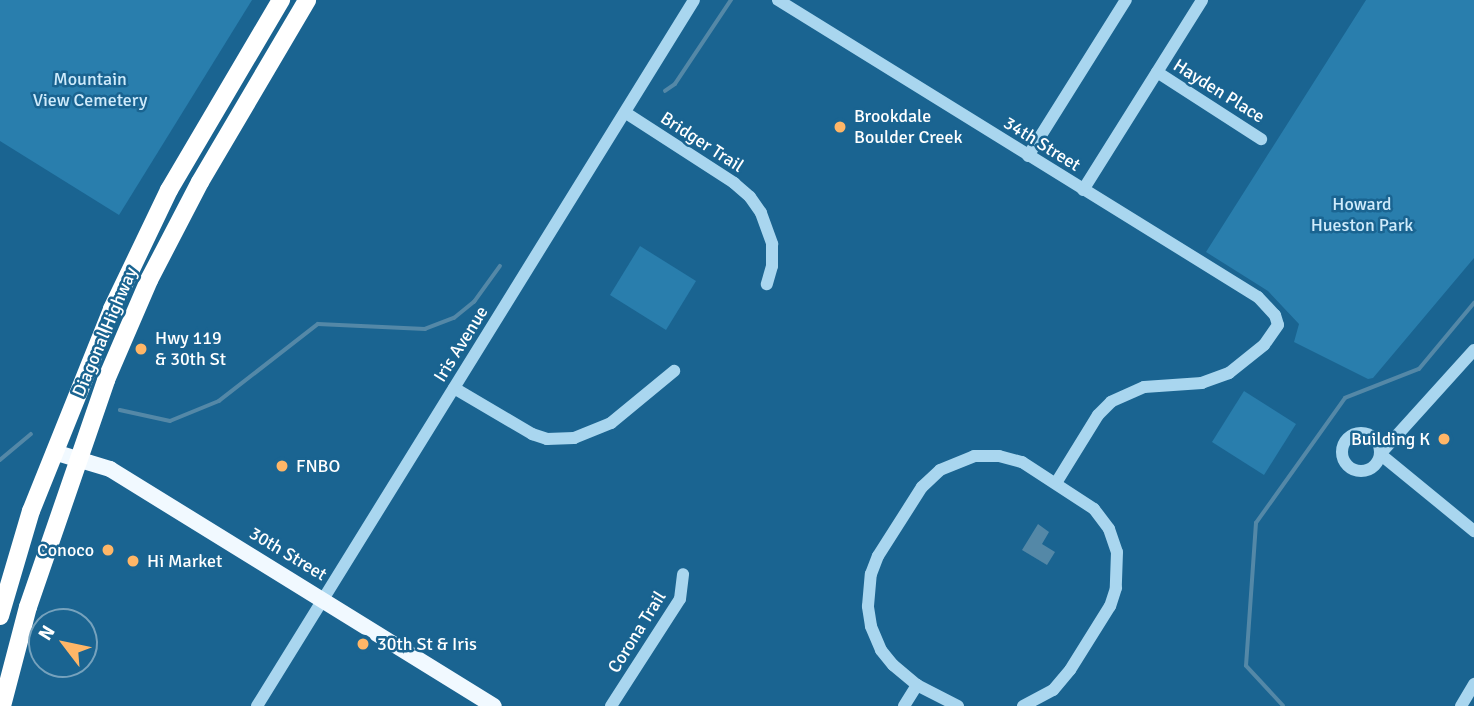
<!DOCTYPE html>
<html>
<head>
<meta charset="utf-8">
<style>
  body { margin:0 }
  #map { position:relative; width:1474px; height:706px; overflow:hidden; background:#1a6491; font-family:Signika,sans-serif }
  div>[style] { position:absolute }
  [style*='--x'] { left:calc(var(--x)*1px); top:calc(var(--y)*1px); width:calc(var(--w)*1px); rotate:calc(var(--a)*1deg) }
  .green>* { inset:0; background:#297ead }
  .water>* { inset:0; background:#5488a7 }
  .stream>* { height:3.5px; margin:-1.75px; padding:0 1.75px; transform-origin:1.75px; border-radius:1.75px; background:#5488a7 }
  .minor>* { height:12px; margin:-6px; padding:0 6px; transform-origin:6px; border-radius:6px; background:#a9d6ef }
  .minor>.ring { margin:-6px; padding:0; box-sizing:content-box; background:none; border:12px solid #a9d6ef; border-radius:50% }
  .major>* { height:16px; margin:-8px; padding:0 8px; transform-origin:8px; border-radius:8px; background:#f1f9ff }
  .highway>* { height:18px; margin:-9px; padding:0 9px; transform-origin:9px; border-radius:9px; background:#fff }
  .dots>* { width:19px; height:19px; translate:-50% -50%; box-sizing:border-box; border:4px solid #1a6491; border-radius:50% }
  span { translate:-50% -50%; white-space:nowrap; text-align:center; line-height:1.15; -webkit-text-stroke:5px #1a6491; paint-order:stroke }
  .park-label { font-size:18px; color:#cfebfb }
  .street-label { font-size:18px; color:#fff }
  .poi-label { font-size:18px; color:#fff }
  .left { translate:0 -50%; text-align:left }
  .right { translate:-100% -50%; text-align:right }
  .north { position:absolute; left:28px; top:608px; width:70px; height:70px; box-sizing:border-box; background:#1a6491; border:2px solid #76a2bd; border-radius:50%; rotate:302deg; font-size:19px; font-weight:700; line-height:28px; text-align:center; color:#fff }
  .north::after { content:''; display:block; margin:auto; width:24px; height:32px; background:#ffb667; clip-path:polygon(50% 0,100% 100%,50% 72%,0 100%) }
</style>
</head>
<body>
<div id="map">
  <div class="green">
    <div style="clip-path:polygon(0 0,252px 0,119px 215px,0 141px)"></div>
    <div style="clip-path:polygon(1366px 0,1474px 0,1474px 258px,1373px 378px,1368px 379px,1294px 342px,1299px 324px,1268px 291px,1206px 252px)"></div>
    <div style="clip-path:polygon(640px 246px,696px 281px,666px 330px,610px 295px)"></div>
    <div style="clip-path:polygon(1244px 391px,1296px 424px,1264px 475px,1212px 442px)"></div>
  </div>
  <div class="water">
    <div style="clip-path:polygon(1038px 524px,1049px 532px,1042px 544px,1055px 552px,1047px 565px,1022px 550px)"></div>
  </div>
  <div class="stream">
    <div style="--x:665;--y:91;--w:12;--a:-35"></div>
    <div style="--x:675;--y:84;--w:101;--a:-56.3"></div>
    <div style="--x:120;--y:410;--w:51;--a:12.4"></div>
    <div style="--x:170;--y:421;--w:53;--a:-22.2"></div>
    <div style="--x:219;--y:401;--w:125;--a:-37.9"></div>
    <div style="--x:318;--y:324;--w:107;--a:2.7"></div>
    <div style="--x:425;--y:329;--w:31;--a:-21"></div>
    <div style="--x:454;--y:318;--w:26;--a:-39"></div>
    <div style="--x:474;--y:302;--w:44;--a:-54.2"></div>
    <div style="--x:0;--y:460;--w:40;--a:-40"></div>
    <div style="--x:1283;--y:706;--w:54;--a:-132.8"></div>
    <div style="--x:1246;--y:666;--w:143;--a:-86"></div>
    <div style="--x:1256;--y:523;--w:153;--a:-54.5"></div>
    <div style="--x:1345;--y:398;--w:79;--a:-21.4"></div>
    <div style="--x:1419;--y:369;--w:86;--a:-50.2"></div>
  </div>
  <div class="minor">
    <div style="--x:778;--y:0;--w:564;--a:31.75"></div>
    <div style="--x:1258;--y:297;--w:25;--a:47"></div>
    <div style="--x:1275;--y:315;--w:10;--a:73"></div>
    <div style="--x:1278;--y:325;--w:24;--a:125"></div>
    <div style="--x:1264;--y:345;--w:45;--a:141.3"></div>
    <div style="--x:1229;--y:373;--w:29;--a:160"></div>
    <div style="--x:1202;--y:383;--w:58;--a:176.1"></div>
    <div style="--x:1144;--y:387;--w:36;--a:156"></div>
    <div style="--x:1111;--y:402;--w:18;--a:135"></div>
    <div style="--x:1098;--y:415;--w:80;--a:121.7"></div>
    <div style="--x:1157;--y:72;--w:124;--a:32.8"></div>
    <div style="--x:626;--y:113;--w:129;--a:32.9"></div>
    <div style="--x:734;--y:183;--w:21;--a:41"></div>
    <div style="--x:750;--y:197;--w:19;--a:55"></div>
    <div style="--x:761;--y:213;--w:33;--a:70"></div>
    <div style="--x:772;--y:244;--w:22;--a:90"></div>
    <div style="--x:772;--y:266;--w:19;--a:106"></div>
    <div style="--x:1028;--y:156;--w:184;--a:-57.9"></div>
    <div style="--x:1083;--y:190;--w:224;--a:-57.9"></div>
    <div style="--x:1474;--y:350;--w:140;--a:132.1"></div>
    <div style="--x:1380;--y:454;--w:122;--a:39.3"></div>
    <div style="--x:454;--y:388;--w:91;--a:30.5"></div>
    <div style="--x:532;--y:434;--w:16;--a:18"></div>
    <div style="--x:547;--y:439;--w:27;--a:-2"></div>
    <div style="--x:574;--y:438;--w:40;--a:-22"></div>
    <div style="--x:611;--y:423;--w:82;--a:-39.5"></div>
    <div class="ring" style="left:1342px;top:433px;width:26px;height:26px"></div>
    <div style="--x:257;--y:706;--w:830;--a:-58.24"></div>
    <div style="--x:611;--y:706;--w:127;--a:-57.2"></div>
    <div style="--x:680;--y:599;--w:25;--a:-83"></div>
    <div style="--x:904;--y:706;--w:25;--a:-58"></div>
    <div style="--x:958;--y:706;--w:46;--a:-152.9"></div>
    <div style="--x:917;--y:685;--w:31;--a:-140"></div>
    <div style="--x:893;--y:665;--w:19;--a:-129"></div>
    <div style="--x:881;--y:650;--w:26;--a:-113"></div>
    <div style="--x:871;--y:626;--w:20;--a:-99"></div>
    <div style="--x:868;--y:606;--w:32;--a:-85"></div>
    <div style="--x:871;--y:574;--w:19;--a:-69"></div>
    <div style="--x:878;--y:556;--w:82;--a:-57.5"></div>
    <div style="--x:922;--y:487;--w:25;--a:-43"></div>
    <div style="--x:940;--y:470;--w:37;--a:-22"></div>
    <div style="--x:974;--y:456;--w:25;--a:0"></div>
    <div style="--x:999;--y:456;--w:24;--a:15"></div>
    <div style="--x:1022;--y:462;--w:86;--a:33.1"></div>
    <div style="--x:1094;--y:509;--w:25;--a:53"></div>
    <div style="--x:1109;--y:529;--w:24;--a:71"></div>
    <div style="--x:1117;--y:552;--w:36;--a:92"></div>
    <div style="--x:1116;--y:588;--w:19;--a:108"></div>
    <div style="--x:1110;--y:606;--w:75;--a:122"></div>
    <div style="--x:1070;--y:670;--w:26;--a:130"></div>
    <div style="--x:1053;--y:690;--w:34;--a:152"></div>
    <div style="--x:1461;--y:706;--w:26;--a:-59"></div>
  </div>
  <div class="major">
    <div style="--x:54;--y:452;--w:59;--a:16.9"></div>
    <div style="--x:110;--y:469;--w:451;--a:31.7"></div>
  </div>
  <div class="highway">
    <div style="--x:0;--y:616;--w:109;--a:-73.6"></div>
    <div style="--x:31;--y:511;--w:218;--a:-68.1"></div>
    <div style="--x:112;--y:309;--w:132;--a:-64.4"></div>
    <div style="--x:169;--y:190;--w:221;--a:-59.5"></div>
    <div style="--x:2;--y:706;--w:102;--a:-75.3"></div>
    <div style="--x:28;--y:607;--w:240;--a:-71"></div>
    <div style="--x:106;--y:380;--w:109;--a:-66.7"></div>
    <div style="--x:149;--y:280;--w:110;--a:-62.5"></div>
    <div style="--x:200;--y:182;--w:211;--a:-59.5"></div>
  </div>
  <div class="dots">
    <div style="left:840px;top:127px;background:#ffb667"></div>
    <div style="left:141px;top:349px;background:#ffb667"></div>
    <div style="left:1444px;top:439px;background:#ffb667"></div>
    <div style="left:282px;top:466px;background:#ffb667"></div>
    <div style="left:108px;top:550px;background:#ffb667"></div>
    <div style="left:133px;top:561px;background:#ffb667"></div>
    <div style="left:363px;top:644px;background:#ffb667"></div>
  </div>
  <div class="park-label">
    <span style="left:90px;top:90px">Mountain<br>View Cemetery</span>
    <span style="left:1362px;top:215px">Howard<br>Hueston Park</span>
  </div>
  <div class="street-label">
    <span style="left:1219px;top:91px;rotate:32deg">Hayden Place</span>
    <span style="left:702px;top:142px;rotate:33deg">Bridger Trail</span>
    <span style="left:1042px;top:144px;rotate:32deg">34th Street</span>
    <span style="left:105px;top:332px;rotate:-67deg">Diagonal Highway</span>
    <span style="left:461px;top:344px;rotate:-58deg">Iris Avenue</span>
    <span style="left:288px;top:554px;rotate:31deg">30th Street</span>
    <span style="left:637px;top:632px;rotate:-58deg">Corona Trail</span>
  </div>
  <div class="poi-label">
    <span class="left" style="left:854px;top:127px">Brookdale<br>Boulder Creek</span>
    <span class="left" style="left:155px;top:349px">Hwy 119<br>&amp; 30th St</span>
    <span class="right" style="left:1430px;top:439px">Building K</span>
    <span class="left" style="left:296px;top:466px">FNBO</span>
    <span class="right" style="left:94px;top:550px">Conoco</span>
    <span class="left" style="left:147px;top:561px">Hi Market</span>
    <span class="left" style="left:377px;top:644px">30th St &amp; Iris</span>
  </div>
  <div class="north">N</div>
</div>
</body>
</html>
